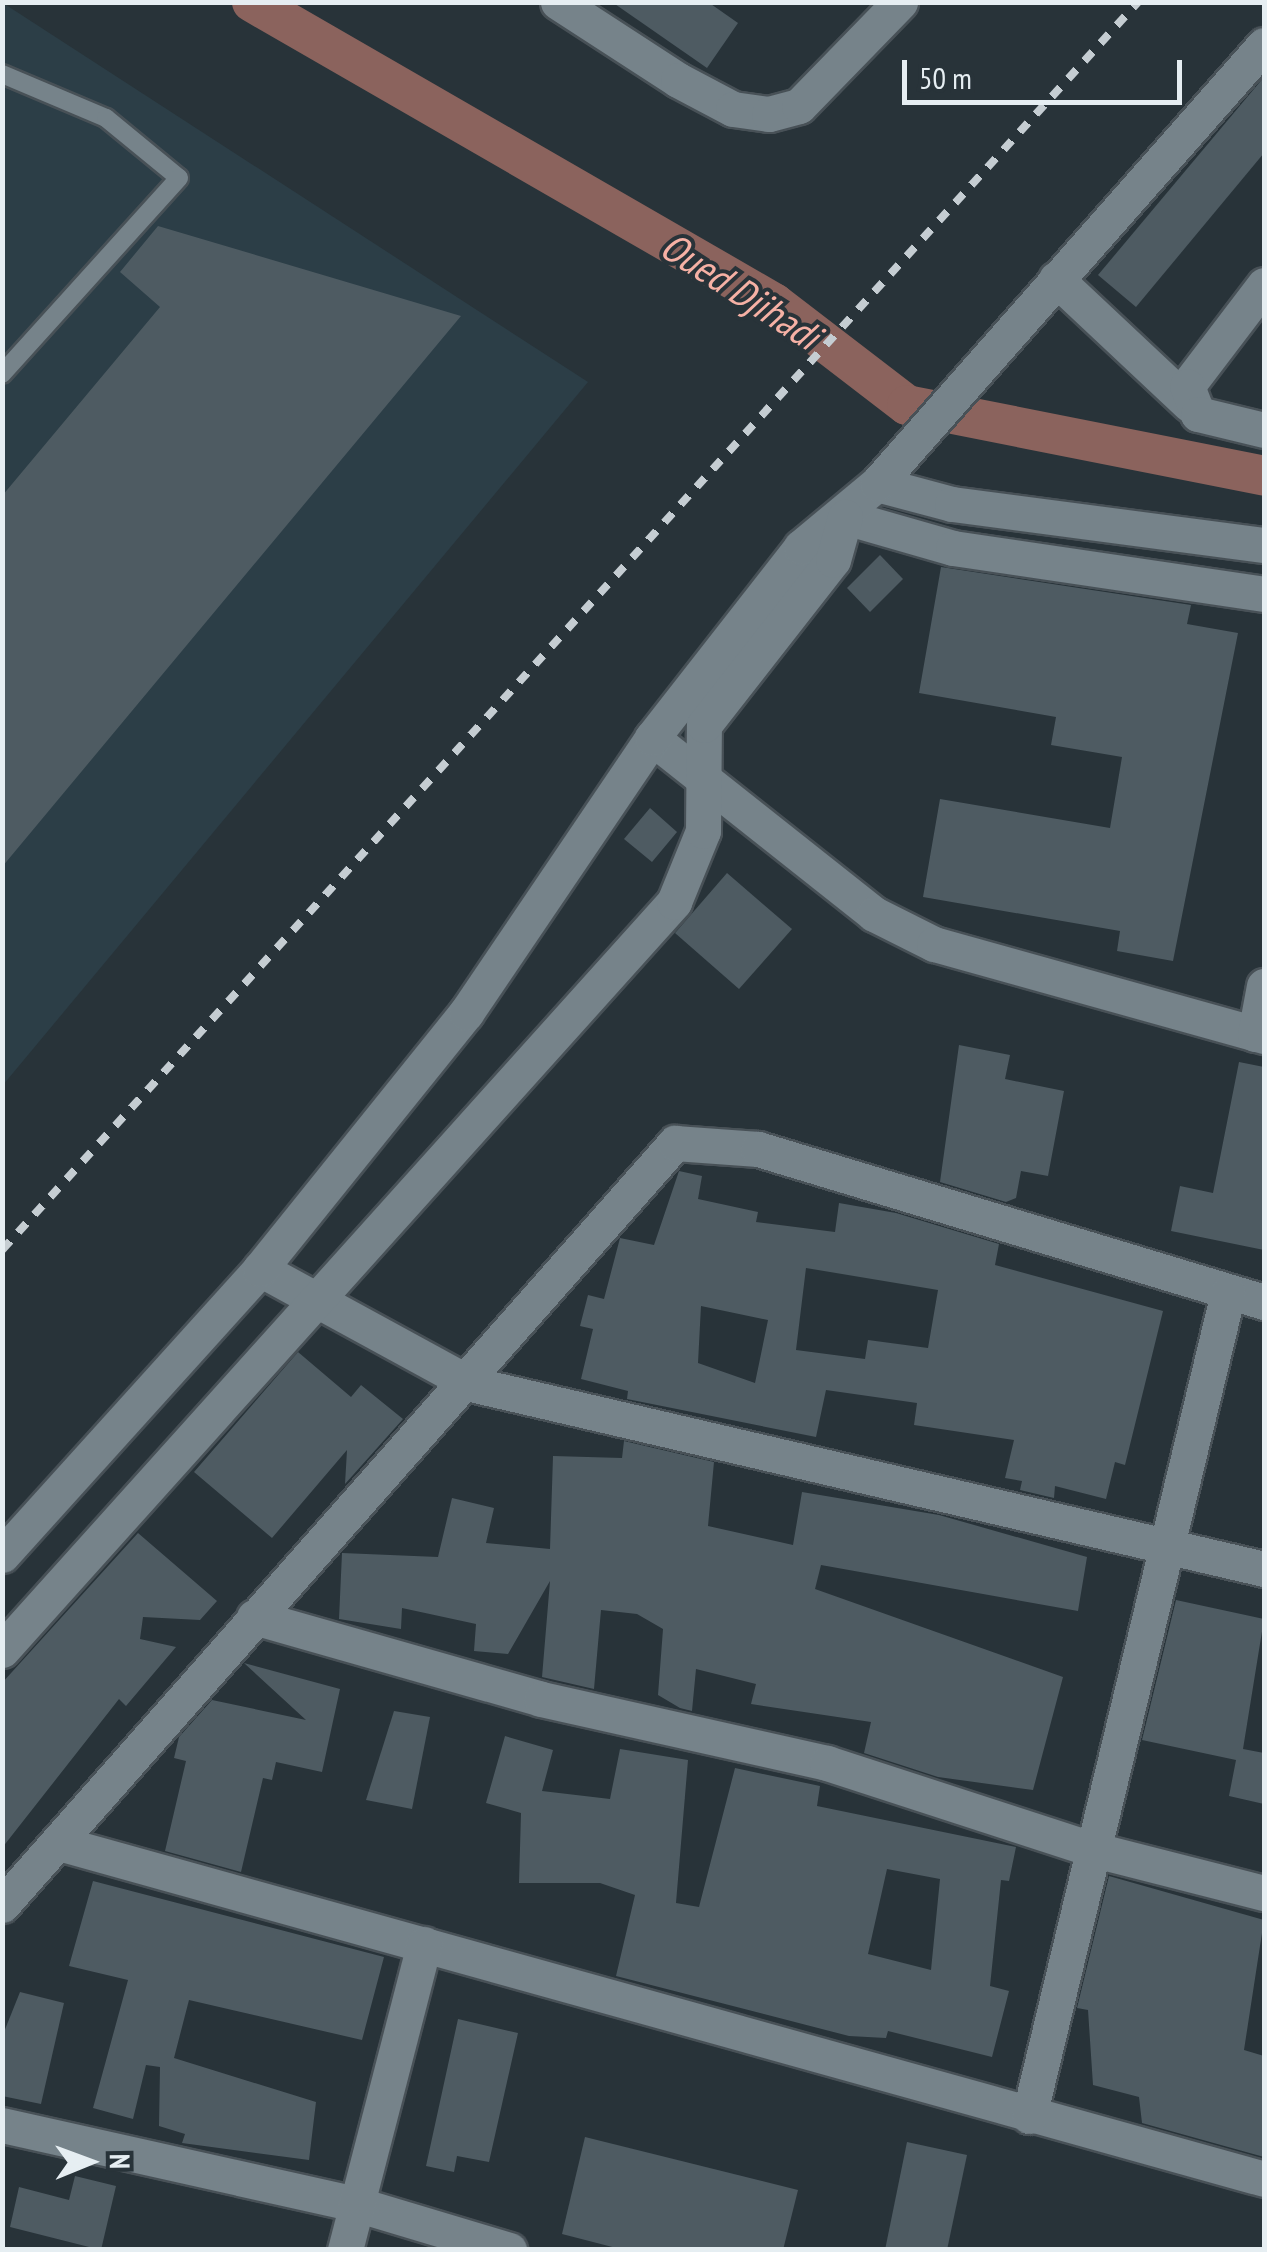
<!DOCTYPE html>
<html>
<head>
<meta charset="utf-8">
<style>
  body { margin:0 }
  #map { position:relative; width:1267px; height:2252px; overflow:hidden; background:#283339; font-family:"PT Sans Narrow",sans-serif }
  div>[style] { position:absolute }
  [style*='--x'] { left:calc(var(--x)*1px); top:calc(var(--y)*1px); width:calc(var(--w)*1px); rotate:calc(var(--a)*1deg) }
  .built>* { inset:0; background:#2c3e47 }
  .canal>* { height:40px; margin:-20px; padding:0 20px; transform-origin:20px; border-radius:20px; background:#8b635d }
  .building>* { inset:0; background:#4e5b62 }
  .roads { filter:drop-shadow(2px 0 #485157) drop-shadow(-2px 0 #485157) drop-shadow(0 2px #485157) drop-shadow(0 -2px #485157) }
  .service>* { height:18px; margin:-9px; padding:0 9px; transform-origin:9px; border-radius:9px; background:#76838a }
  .minor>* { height:35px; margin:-17.5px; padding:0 17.5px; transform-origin:17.5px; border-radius:17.5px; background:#76838a }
  .rail>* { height:8px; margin-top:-4px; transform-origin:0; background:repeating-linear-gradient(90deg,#c5cdd2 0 12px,transparent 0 24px) }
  span { translate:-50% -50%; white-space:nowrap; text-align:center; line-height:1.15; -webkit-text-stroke:8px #283339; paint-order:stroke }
  .water-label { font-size:40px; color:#f6b1a5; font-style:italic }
  .frame { position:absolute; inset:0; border:5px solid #e6eef2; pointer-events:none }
  .north { position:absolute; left:40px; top:2112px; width:100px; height:100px; -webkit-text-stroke:8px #283339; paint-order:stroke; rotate:89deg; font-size:28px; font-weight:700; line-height:40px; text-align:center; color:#e6eef2 }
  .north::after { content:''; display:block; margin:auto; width:35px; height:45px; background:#e6eef2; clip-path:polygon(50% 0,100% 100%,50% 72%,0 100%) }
  .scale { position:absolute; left:902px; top:60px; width:280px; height:45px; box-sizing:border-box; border:5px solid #e6eef2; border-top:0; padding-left:12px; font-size:30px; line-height:35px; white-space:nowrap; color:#e6eef2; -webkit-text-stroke:8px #283339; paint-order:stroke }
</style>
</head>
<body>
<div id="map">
  <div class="built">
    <div style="clip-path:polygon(3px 3px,588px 382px,3px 1085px)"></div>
  </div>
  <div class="canal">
    <div style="--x:252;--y:2;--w:603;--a:29.97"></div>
    <div style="--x:774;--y:303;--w:168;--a:37.5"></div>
    <div style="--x:907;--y:405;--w:364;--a:11.2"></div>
  </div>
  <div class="building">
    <div style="clip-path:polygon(612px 2px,708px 2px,738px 23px,707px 68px)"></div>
    <div style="clip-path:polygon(1264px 77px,1264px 153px,1136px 307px,1098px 275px)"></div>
    <div style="clip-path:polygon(158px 226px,461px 316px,2px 867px,2px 496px,160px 307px,120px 272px)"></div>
    <div style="clip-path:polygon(880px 555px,903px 579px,870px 612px,847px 588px)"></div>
    <div style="clip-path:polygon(941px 567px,1191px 605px,1187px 624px,1238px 633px,1173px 961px,1117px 951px,1120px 931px,923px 897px,940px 799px,1110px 828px,1122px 757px,1051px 745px,1056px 717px,919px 693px)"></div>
    <div style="clip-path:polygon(650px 808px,677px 832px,652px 862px,624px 839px)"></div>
    <div style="clip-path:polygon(727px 873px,792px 929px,739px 989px,675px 933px)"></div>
    <div style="clip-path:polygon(959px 1045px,1010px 1055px,1005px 1079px,1064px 1091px,1048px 1176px,1021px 1171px,1016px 1198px,1006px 1202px,940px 1182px)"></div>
    <div style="clip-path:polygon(1239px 1062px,1264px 1067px,1264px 1250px,1171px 1231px,1180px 1186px,1213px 1193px)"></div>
    <div style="clip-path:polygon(evenodd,679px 1171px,702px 1176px,698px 1199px,758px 1212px,756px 1222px,835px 1232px,839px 1203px,896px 1213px,999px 1244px,995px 1265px,1163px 1311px,1125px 1465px,1115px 1462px,1106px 1499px,1055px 1486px,1054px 1498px,1020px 1490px,1022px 1481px,1005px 1478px,1014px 1440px,914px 1425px,917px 1403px,826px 1390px,816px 1437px,627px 1399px,628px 1391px,581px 1379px,593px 1329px,580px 1326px,588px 1295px,604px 1299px,620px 1238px,654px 1245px,679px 1171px,806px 1268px,938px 1290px,928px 1348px,868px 1340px,865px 1359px,796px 1350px,806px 1268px,679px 1171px,701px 1306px,768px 1320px,755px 1383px,698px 1363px,701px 1306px)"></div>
    <div style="clip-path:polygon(298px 1352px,351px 1397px,361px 1385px,403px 1419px,345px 1484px,347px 1450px,272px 1538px,194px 1472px)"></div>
    <div style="clip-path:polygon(624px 1441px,714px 1462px,708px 1526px,793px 1545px,802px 1492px,939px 1515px,1087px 1557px,1078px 1611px,821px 1565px,815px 1589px,1063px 1677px,1033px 1790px,938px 1777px,864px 1753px,871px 1722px,751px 1704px,756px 1684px,696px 1669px,692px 1711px,680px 1708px,658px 1695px,663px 1629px,637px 1614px,601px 1610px,594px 1689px,542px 1677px,550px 1581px,508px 1654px,474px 1651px,476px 1624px,402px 1608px,401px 1629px,339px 1619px,342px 1553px,438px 1557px,452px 1498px,494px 1508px,486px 1543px,550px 1549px,553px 1456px,622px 1458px)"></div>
    <div style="clip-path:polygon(138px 1533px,217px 1601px,200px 1620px,143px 1617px,140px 1639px,176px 1647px,126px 1706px,119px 1699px,2px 1848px,2px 1683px)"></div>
    <div style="clip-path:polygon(1176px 1600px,1264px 1619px,1243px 1749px,1264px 1753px,1264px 1804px,1229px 1796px,1236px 1760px,1142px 1740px)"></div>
    <div style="clip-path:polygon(244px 1663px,340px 1689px,322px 1772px,276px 1762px,272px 1780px,263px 1778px,241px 1872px,165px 1851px,186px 1761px,174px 1758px,179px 1737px,212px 1700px,306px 1720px)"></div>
    <div style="clip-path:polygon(394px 1711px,430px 1717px,412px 1809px,366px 1800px)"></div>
    <div style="clip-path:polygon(evenodd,505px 1736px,553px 1750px,542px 1791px,610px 1799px,620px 1749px,688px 1760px,676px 1903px,699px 1907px,735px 1768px,820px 1786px,817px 1806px,1016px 1847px,1009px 1881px,1001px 1880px,990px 1986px,1009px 1991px,992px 2057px,888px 2031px,886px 2038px,849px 2036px,616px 1976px,635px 1895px,600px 1883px,519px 1883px,521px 1813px,486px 1803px,505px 1736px,887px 1869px,940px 1879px,931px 1970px,868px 1954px,887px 1869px)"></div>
    <div style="clip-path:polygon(1109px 1876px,1264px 1920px,1244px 2050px,1264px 2056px,1264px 2157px,1142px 2123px,1139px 2097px,1093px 2085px,1088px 2010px,1077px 2008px)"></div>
    <div style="clip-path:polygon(93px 1881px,384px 1957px,362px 2040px,189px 2000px,174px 2058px,316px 2102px,309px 2160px,182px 2143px,185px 2134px,159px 2126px,160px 2067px,146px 2065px,133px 2119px,93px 2108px,128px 1980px,69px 1966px)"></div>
    <div style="clip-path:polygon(20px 1992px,64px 2003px,41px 2104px,2px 2096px,2px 2037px)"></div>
    <div style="clip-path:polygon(458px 2019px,518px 2033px,489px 2162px,457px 2156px,454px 2172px,426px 2166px)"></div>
    <div style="clip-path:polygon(585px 2137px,798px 2190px,783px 2250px,624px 2250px,562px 2234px)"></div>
    <div style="clip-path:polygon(907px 2142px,967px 2155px,947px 2250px,885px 2250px)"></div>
    <div style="clip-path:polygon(75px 2176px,116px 2186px,101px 2250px,10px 2227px,19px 2187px,69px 2200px)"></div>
  </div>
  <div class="roads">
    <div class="service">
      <div style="--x:2;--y:74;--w:113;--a:22.9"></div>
      <div style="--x:106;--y:118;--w:94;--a:39.4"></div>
      <div style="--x:179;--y:178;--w:264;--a:132.1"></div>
    </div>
    <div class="minor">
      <div style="--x:558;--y:2;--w:143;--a:33"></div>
      <div style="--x:678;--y:80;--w:62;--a:27.8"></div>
      <div style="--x:733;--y:109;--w:36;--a:8"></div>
      <div style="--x:769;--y:114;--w:31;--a:-15"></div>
      <div style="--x:799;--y:106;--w:145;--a:-45.8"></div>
      <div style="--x:1056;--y:279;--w:183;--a:43.2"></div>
      <div style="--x:1264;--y:285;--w:127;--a:127.3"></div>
      <div style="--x:1187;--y:386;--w:30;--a:69"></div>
      <div style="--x:1198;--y:414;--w:68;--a:13.6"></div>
      <div style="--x:877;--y:484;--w:78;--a:14.9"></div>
      <div style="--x:952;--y:504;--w:315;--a:7.5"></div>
      <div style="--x:845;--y:517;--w:112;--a:16"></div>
      <div style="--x:953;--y:548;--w:314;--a:8.4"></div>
      <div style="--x:652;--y:738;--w:283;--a:38.4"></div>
      <div style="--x:874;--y:914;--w:67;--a:26.6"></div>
      <div style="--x:934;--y:944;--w:343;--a:15.6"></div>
      <div style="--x:1255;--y:1034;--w:49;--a:-79.4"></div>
      <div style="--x:260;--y:1269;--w:240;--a:28.6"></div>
      <div style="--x:471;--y:1384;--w:814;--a:13.13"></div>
      <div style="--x:2;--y:1555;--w:385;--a:-47.9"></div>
      <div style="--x:260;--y:1269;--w:329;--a:-51.2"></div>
      <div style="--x:466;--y:1013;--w:332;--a:-55.9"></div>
      <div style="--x:652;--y:738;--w:242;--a:-52"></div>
      <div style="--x:801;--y:547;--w:99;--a:-39.7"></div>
      <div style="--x:877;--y:484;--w:585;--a:-48.6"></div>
      <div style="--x:254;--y:1617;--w:298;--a:15.9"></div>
      <div style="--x:541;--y:1699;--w:293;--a:12.6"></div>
      <div style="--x:827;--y:1763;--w:282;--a:18"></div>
      <div style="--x:1095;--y:1850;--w:174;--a:14.3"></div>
      <div style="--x:2;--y:1650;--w:1006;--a:-48.06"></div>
      <div style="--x:674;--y:902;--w:77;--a:-67.8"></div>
      <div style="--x:703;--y:831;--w:106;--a:-89.5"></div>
      <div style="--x:704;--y:725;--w:209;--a:-52"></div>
      <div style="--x:833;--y:560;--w:45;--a:-74.4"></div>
      <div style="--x:62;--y:1844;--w:1248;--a:15.57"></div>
      <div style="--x:2;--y:1905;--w:1017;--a:-48.55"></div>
      <div style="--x:675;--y:1143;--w:83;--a:4.1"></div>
      <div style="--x:758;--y:1149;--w:529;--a:16.82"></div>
      <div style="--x:1029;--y:2116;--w:847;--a:-76.41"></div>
      <div style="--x:2;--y:2125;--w:363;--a:12.6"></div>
      <div style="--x:356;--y:2204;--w:160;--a:16.7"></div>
      <div style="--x:345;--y:2250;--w:316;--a:-75.5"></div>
    </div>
  </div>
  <div class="rail">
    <div style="--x:2;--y:1250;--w:1688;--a:-47.69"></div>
  </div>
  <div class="water-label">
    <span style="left:741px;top:290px;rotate:33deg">Oued Djihadi</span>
  </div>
  <div class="frame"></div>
  <div class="north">N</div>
  <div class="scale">50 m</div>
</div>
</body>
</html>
